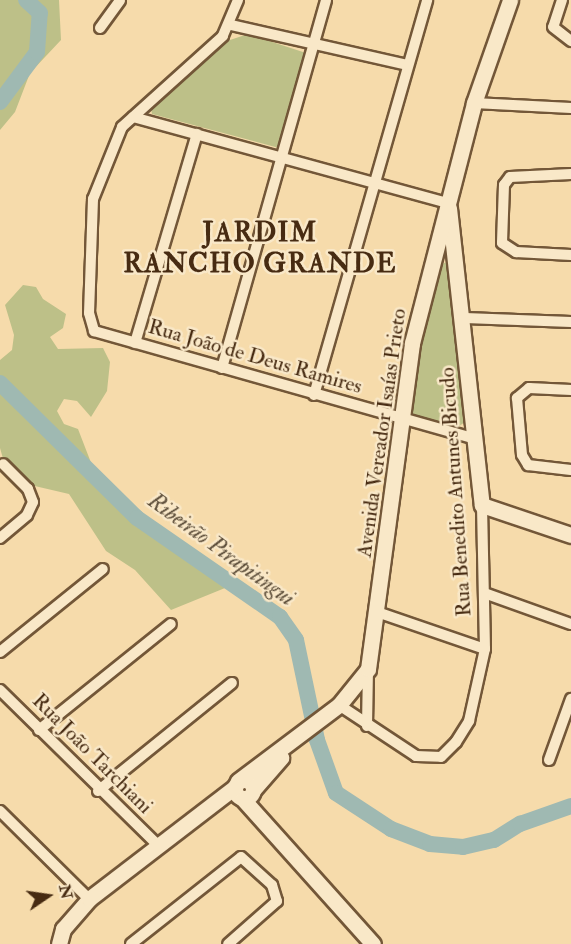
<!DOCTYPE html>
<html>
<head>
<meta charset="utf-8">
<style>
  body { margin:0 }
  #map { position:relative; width:571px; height:944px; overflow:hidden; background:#f6dbab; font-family:"IM FELL Double Pica",serif }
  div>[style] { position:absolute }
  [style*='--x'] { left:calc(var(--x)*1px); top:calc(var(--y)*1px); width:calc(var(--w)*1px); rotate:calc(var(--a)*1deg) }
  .green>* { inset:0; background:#bdc088 }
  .river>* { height:16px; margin:-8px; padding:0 8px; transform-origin:8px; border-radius:8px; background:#9fb9b2 }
  .roads { filter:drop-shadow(2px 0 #735738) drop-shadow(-2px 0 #735738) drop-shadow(0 2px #735738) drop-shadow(0 -2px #735738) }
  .street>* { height:10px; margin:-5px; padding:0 5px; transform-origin:5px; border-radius:5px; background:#f9e8c8 }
  .secondary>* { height:15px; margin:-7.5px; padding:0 7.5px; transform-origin:7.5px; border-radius:7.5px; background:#f9e8c8 }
  .secondary>.ring { margin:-7.5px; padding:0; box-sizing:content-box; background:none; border:15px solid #f9e8c8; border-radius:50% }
  span { translate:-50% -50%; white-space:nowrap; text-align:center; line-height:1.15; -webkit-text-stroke:5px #f9e8c8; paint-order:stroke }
  .street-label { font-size:21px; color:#472b12 }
  .water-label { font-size:22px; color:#5d4e3a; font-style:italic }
  .district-label { font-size:27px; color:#472b12; font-weight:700; letter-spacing:1.5px }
  .north { position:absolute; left:18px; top:866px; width:60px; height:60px; -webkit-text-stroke:4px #f9e8c8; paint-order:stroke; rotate:77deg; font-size:16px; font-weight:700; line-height:24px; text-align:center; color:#472b12 }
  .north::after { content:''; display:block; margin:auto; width:21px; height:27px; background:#472b12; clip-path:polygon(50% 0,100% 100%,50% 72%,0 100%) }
</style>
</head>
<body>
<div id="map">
  <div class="green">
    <div style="clip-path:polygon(0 0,59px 0,61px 40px,30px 73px,15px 112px,0 130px)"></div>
    <div style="clip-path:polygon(248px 34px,306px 53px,279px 148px,152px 114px,151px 108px,227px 41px)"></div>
    <div style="clip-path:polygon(447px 262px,465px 422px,455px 429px,414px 417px,411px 411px,421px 334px,442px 264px)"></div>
    <div style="clip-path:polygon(23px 285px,36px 287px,43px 299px,66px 314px,63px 328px,50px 337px,58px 349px,103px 348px,110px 362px,107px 391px,91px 417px,77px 401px,64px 399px,57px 411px,64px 424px,78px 429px,95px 473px,133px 513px,224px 578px,225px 588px,171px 610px,135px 570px,106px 551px,69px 494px,9px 480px,0 448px,0 360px,12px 350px,14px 335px,5px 305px)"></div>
  </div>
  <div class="river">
    <div style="--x:0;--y:102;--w:62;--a:-53.5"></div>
    <div style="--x:37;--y:52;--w:39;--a:-86"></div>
    <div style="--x:40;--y:13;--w:19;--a:-137"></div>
    <div style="--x:0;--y:383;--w:192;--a:44.6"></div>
    <div style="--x:137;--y:518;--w:174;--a:34.7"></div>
    <div style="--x:280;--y:617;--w:28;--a:55"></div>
    <div style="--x:296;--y:640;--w:102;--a:78.1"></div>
    <div style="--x:317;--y:740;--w:56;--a:70.3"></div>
    <div style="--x:336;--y:793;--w:66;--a:33.2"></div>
    <div style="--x:391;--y:829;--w:42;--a:21"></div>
    <div style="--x:430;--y:844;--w:33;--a:5"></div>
    <div style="--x:463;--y:847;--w:32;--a:-13"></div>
    <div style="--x:494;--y:840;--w:31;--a:-32"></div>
    <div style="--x:520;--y:824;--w:54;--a:-19.4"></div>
  </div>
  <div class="roads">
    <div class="street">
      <div style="--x:238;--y:0;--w:39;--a:113"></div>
      <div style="--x:223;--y:36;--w:136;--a:138"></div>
      <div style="--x:122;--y:127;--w:78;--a:111.9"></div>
      <div style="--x:93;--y:199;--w:114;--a:92"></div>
      <div style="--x:89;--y:313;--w:19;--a:74"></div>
      <div style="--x:94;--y:331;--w:396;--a:15.8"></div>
      <div style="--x:562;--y:0;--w:28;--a:108"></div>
      <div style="--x:553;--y:27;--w:23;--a:38"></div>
      <div style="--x:231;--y:25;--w:180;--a:12.8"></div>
      <div style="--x:100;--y:28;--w:34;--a:-54"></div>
      <div style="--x:474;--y:103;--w:97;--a:3"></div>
      <div style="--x:133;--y:117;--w:327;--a:15.3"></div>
      <div style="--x:571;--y:174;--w:61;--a:177.2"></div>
      <div style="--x:510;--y:177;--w:10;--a:127"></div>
      <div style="--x:504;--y:185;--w:58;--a:92"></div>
      <div style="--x:502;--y:243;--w:17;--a:33"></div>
      <div style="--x:516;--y:252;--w:55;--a:3.1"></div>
      <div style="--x:465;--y:318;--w:106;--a:2.2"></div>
      <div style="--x:135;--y:343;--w:218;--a:-73.5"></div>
      <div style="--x:222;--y:368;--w:382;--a:-74.2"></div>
      <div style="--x:571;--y:390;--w:42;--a:-177.3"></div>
      <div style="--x:529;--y:388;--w:16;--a:140"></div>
      <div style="--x:517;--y:398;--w:57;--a:85"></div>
      <div style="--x:522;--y:455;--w:12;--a:59"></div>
      <div style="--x:528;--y:465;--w:43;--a:6.6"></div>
      <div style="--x:314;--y:395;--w:411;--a:-74"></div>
      <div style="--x:0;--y:538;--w:35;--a:-40"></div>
      <div style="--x:27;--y:515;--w:14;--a:-65"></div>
      <div style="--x:33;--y:502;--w:14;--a:-111"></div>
      <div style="--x:28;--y:489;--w:35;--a:-135"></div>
      <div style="--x:487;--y:594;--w:89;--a:19.7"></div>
      <div style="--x:377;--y:612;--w:114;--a:18.9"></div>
      <div style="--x:0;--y:652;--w:132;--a:-38.9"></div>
      <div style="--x:0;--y:690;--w:221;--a:44.5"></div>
      <div style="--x:339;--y:705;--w:92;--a:33.5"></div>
      <div style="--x:416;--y:756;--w:25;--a:2"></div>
      <div style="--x:441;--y:757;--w:21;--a:-45"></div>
      <div style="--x:456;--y:742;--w:25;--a:-58"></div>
      <div style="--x:469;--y:721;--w:74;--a:-77.5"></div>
      <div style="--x:485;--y:649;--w:144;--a:-91.2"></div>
      <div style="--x:367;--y:726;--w:57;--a:-89"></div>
      <div style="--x:39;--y:730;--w:169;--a:-38.8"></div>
      <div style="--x:549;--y:760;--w:65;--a:-70.2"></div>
      <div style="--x:98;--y:791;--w:172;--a:-38.9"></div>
      <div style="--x:0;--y:811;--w:125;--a:44.7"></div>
      <div style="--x:131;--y:944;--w:140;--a:-38.3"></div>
      <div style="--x:241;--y:857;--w:42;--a:42.1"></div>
      <div style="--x:272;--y:885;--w:17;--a:73"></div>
      <div style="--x:277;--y:901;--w:65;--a:138.7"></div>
    </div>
    <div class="secondary">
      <div style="--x:449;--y:208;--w:299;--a:83.7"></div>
      <div style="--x:482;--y:505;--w:94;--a:18.6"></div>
      <div class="ring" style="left:235px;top:780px;width:3px;height:3px"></div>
      <div style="--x:238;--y:781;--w:126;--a:-37"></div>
      <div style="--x:339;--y:705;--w:46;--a:-51.1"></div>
      <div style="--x:368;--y:669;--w:329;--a:-82.3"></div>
      <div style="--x:412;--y:343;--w:248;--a:-75.5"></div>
      <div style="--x:474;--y:103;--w:109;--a:-70.7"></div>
      <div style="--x:253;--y:790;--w:43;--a:-48.8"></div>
      <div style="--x:242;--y:798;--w:196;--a:48.1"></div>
      <div style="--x:59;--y:944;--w:16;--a:-75"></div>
      <div style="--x:63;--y:929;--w:40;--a:-49"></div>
      <div style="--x:89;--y:899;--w:184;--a:-37.5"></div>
    </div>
  </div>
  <div class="street-label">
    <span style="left:255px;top:357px;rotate:16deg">Rua João de Deus Ramires</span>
    <span style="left:382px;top:433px;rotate:-82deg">Avenida Vereador Isaías Prieto</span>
    <span style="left:456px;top:492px;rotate:-94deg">Rua Benedito Antunes Bicudo</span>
    <span style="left:92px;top:754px;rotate:45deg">Rua João Tarchiani</span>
  </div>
  <div class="water-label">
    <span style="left:221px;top:550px;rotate:36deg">Ribeirão Pirapitingui</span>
  </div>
  <div class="district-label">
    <span style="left:260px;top:248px">JARDIM<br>RANCHO GRANDE</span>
  </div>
  <div class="north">N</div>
</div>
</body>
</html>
